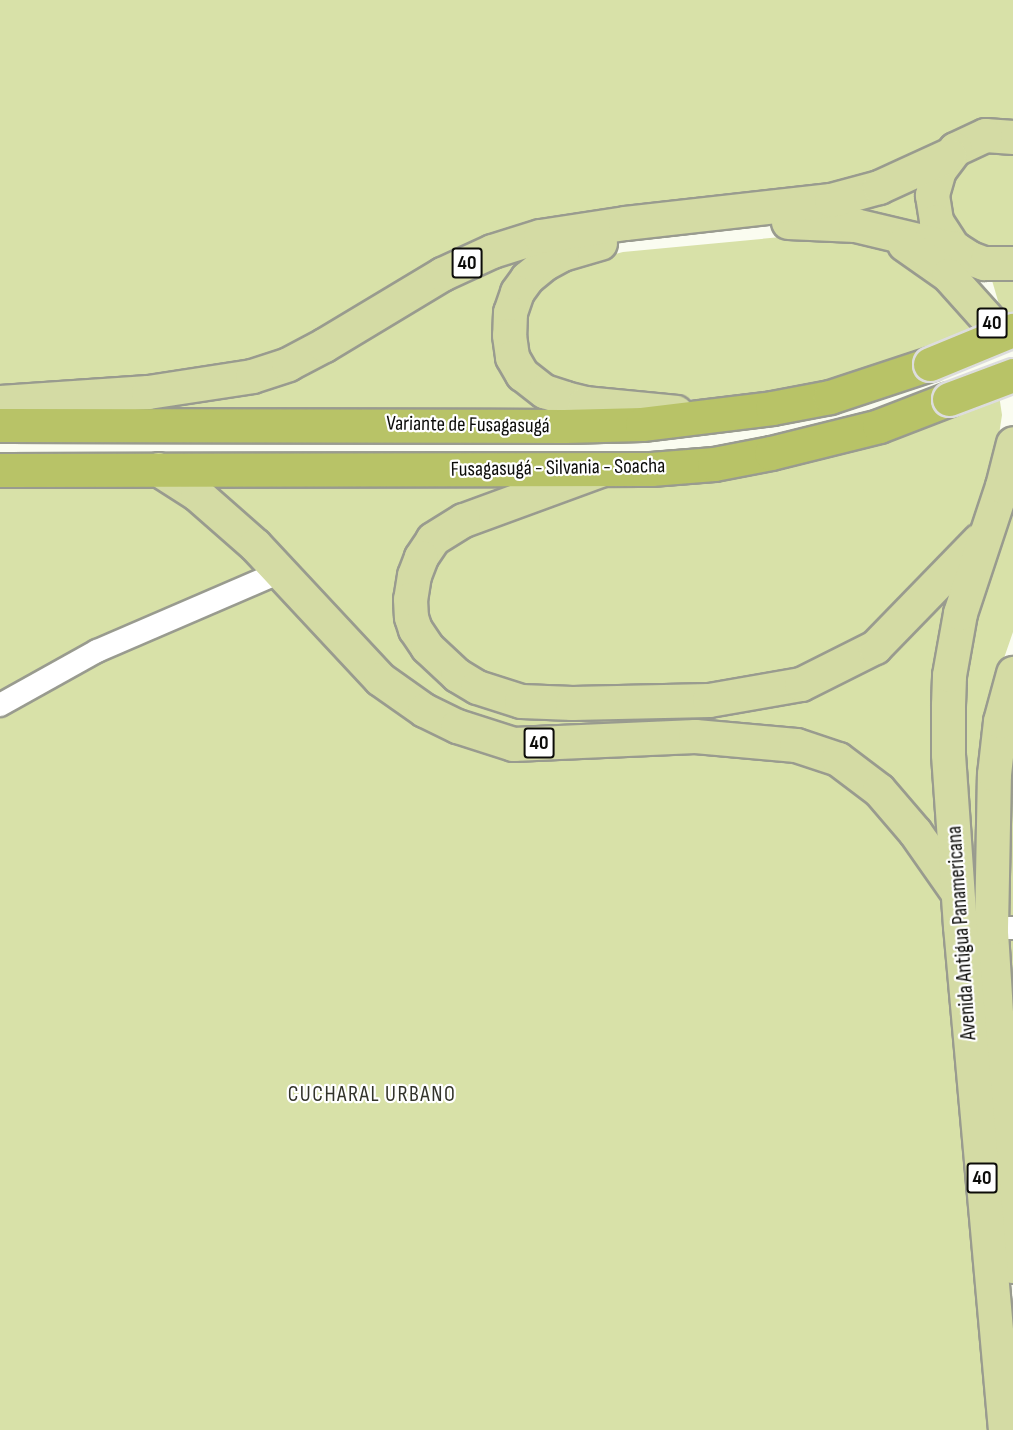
<!DOCTYPE html>
<html>
<head>
<meta charset="utf-8">
<style>
  body { margin:0 }
  #map { position:relative; width:1013px; height:1430px; overflow:hidden; background:#fafcf0; font-family:"Sofia Sans Condensed",sans-serif }
  div>[style] { position:absolute }
  [style*='--x'] { left:calc(var(--x)*1px); top:calc(var(--y)*1px); width:calc(var(--w)*1px); rotate:calc(var(--a)*1deg) }
  .green>* { inset:0; background:#d8e1a8 }
  .roads { filter:drop-shadow(2px 0 #999b8f) drop-shadow(-2px 0 #999b8f) drop-shadow(0 2px #999b8f) drop-shadow(0 -2px #999b8f) }
  .street>* { height:22px; margin:-11px; padding:0 11px; transform-origin:11px; border-radius:11px; background:#fff }
  .primary>* { height:33px; margin:-16.5px; padding:0 16.5px; transform-origin:16.5px; border-radius:16.5px; background:#d4dba4 }
  .highway>* { height:33px; margin:-16.5px; padding:0 16.5px; transform-origin:16.5px; border-radius:16.5px; background:#b8c367 }
  .bridges { filter:drop-shadow(2px 0 #ddd) drop-shadow(-2px 0 #ddd) drop-shadow(0 2px #ddd) drop-shadow(0 -2px #ddd) }
  .highway-bridge>* { height:33px; margin:-16.5px; padding:0 16.5px; transform-origin:16.5px; border-radius:16.5px; background:#b8c367 }
  span { translate:-50% -50%; white-space:nowrap; text-align:center; line-height:1.15; -webkit-text-stroke:4.5px #fff; paint-order:stroke }
  .shield-label span { padding:2px 4px; background:#fff; border:2px solid; border-radius:4px; -webkit-text-stroke-width:0 }
  .shield-label { font-size:20px; color:#0c0c09; font-weight:700 }
  .street-label { font-size:21px; color:#0c0c09 }
  .neighbourhood-label { font-size:22px; color:#32332a; letter-spacing:1.5px }
</style>
</head>
<body>
<div id="map">
  <div class="green">
    <div style="clip-path:polygon(0 0,1013px 0,1013px 122px,942px 142px,877px 172px,828px 187px,624px 208px,284px 350px,210px 370px,0 387px)"></div>
    <div style="clip-path:polygon(992px 149px,1013px 152px,1013px 248px,988px 250px,964px 238px,950px 217px,948px 191px,952px 178px,968px 159px)"></div>
    <div style="clip-path:polygon(920px 185px,918px 202px,922px 226px,853px 212px,772px 216px,623px 231px,543px 249px,516px 269px,505px 285px,495px 313px,494px 336px,501px 366px,514px 386px,537px 404px,561px 412px,84px 410px,212px 399px,254px 390px,295px 376px,449px 288px,497px 263px,543px 249px,591px 235px,619px 230px,705px 221px,772px 214px,848px 210px)"></div>
    <div style="clip-path:polygon(803px 235px,869px 244px,906px 261px,950px 295px,978px 329px,925px 350px,823px 384px,714px 401px,612px 392px,552px 379px,532px 364px,526px 352px,524px 314px,530px 299px,552px 276px,584px 262px,623px 252px)"></div>
    <div style="clip-path:polygon(1013px 276px,1013px 352px,991px 277px)"></div>
    <div style="clip-path:polygon(999px 395px,1002px 415px,996px 455px,975px 524px,867px 635px,796px 670px,707px 686px,567px 689px,523px 687px,484px 674px,451px 651px,429px 624px,426px 600px,436px 560px,457px 540px,488px 525px,606px 483px)"></div>
    <div style="clip-path:polygon(524px 482px,410px 545px,430px 672px,708px 714px,955px 588px,941px 845px,843px 746px,515px 730px,431px 699px,390px 668px,206px 483px)"></div>
    <div style="clip-path:polygon(153px 483px,187px 505px,245px 557px,416px 722px,794px 759px,831px 772px,871px 802px,905px 842px,943px 897px,991px 1430px,0 1430px,0 717px,93px 662px,0 695px,0 485px)"></div>
    <div style="clip-path:polygon(1013px 499px,1013px 632px,994px 687px,991px 1130px,961px 752px,963px 674px,973px 620px)"></div>
    <div style="clip-path:polygon(1013px 731px,1013px 1054px,1006px 937px,1009px 773px)"></div>
  </div>
  <div class="roads">
    <div class="street">
      <div style="--x:0;--y:705;--w:111;--a:-29.1"></div>
      <div style="--x:97;--y:651;--w:199;--a:-23.3"></div>
      <div style="--x:991;--y:928;--w:22;--a:0"></div>
    </div>
    <div class="primary">
      <div style="--x:1013;--y:137;--w:28;--a:-176"></div>
      <div style="--x:985;--y:135;--w:33;--a:155"></div>
      <div style="--x:955;--y:149;--w:26;--a:127"></div>
      <div style="--x:939;--y:170;--w:26;--a:106"></div>
      <div style="--x:932;--y:195;--w:26;--a:81"></div>
      <div style="--x:936;--y:221;--w:31;--a:57"></div>
      <div style="--x:953;--y:247;--w:20;--a:33"></div>
      <div style="--x:970;--y:258;--w:15;--a:20"></div>
      <div style="--x:984;--y:263;--w:29;--a:0"></div>
      <div style="--x:788;--y:222;--w:67;--a:2.6"></div>
      <div style="--x:855;--y:225;--w:104;--a:13.4"></div>
      <div style="--x:600;--y:243;--w:40;--a:164"></div>
      <div style="--x:562;--y:254;--w:21;--a:151"></div>
      <div style="--x:544;--y:264;--w:22;--a:141"></div>
      <div style="--x:527;--y:278;--w:17;--a:126"></div>
      <div style="--x:517;--y:292;--w:21;--a:109"></div>
      <div style="--x:510;--y:312;--w:23;--a:92"></div>
      <div style="--x:509;--y:335;--w:22;--a:82"></div>
      <div style="--x:512;--y:357;--w:20;--a:60"></div>
      <div style="--x:522;--y:374;--w:28;--a:38"></div>
      <div style="--x:544;--y:391;--w:22;--a:18"></div>
      <div style="--x:565;--y:398;--w:21;--a:14"></div>
      <div style="--x:585;--y:403;--w:91;--a:5.6"></div>
      <div style="--x:904;--y:244;--w:54;--a:35.2"></div>
      <div style="--x:948;--y:275;--w:66;--a:48.1"></div>
      <div style="--x:0;--y:402;--w:148;--a:-3.9"></div>
      <div style="--x:148;--y:392;--w:105;--a:-8.7"></div>
      <div style="--x:252;--y:376;--w:38;--a:-18"></div>
      <div style="--x:288;--y:364;--w:41;--a:-27.8"></div>
      <div style="--x:324;--y:345;--w:138;--a:-31"></div>
      <div style="--x:442;--y:274;--w:55;--a:-24.7"></div>
      <div style="--x:492;--y:251;--w:50;--a:-17.4"></div>
      <div style="--x:540;--y:236;--w:86;--a:-8.7"></div>
      <div style="--x:625;--y:223;--w:207;--a:-6.4"></div>
      <div style="--x:831;--y:200;--w:50;--a:-15.2"></div>
      <div style="--x:879;--y:187;--w:77;--a:-24.6"></div>
      <div style="--x:158;--y:469;--w:46;--a:32.7"></div>
      <div style="--x:197;--y:494;--w:77;--a:41.3"></div>
      <div style="--x:255;--y:545;--w:183;--a:47"></div>
      <div style="--x:380;--y:679;--w:54;--a:35.2"></div>
      <div style="--x:424;--y:710;--w:37;--a:26"></div>
      <div style="--x:457;--y:726;--w:59;--a:17.8"></div>
      <div style="--x:513;--y:744;--w:182;--a:-2.5"></div>
      <div style="--x:695;--y:736;--w:101;--a:5.1"></div>
      <div style="--x:796;--y:745;--w:44;--a:18.4"></div>
      <div style="--x:838;--y:759;--w:51;--a:37.1"></div>
      <div style="--x:879;--y:790;--w:55;--a:49.4"></div>
      <div style="--x:915;--y:832;--w:73;--a:55"></div>
      <div style="--x:600;--y:470;--w:146;--a:159.9"></div>
      <div style="--x:463;--y:520;--w:36;--a:148"></div>
      <div style="--x:433;--y:539;--w:22;--a:124"></div>
      <div style="--x:421;--y:557;--w:19;--a:111"></div>
      <div style="--x:414;--y:575;--w:24;--a:99"></div>
      <div style="--x:410;--y:599;--w:18;--a:87"></div>
      <div style="--x:411;--y:617;--w:13;--a:72"></div>
      <div style="--x:415;--y:629;--w:22;--a:56"></div>
      <div style="--x:427;--y:647;--w:41;--a:43"></div>
      <div style="--x:457;--y:675;--w:23;--a:31"></div>
      <div style="--x:477;--y:687;--w:46;--a:17.7"></div>
      <div style="--x:521;--y:701;--w:51;--a:2.2"></div>
      <div style="--x:572;--y:703;--w:137;--a:-1.3"></div>
      <div style="--x:709;--y:700;--w:93;--a:-9.9"></div>
      <div style="--x:801;--y:684;--w:83;--a:-26.6"></div>
      <div style="--x:875;--y:647;--w:149;--a:-45.8"></div>
      <div style="--x:1012;--y:1266;--w:339;--a:-93.6"></div>
      <div style="--x:991;--y:928;--w:154;--a:-88.9"></div>
      <div style="--x:994;--y:774;--w:53;--a:-83.5"></div>
      <div style="--x:1000;--y:721;--w:50;--a:-74.8"></div>
      <div style="--x:1005;--y:1430;--w:506;--a:-95.1"></div>
      <div style="--x:960;--y:926;--w:172;--a:-94"></div>
      <div style="--x:948;--y:754;--w:49;--a:-90"></div>
      <div style="--x:948;--y:705;--w:30;--a:-88"></div>
      <div style="--x:949;--y:675;--w:63;--a:-79.9"></div>
      <div style="--x:960;--y:613;--w:134;--a:-71.7"></div>
      <div style="--x:1002;--y:486;--w:44;--a:-75.7"></div>
    </div>
    <div class="highway">
      <div style="--x:0;--y:425;--w:564;--a:0.1"></div>
      <div style="--x:564;--y:426;--w:78;--a:-1.5"></div>
      <div style="--x:642;--y:424;--w:131;--a:-7"></div>
      <div style="--x:772;--y:408;--w:59;--a:-10.7"></div>
      <div style="--x:830;--y:397;--w:105;--a:-18.3"></div>
      <div style="--x:0;--y:470;--w:651;--a:-0.09"></div>
      <div style="--x:651;--y:469;--w:63;--a:-4.5"></div>
      <div style="--x:714;--y:464;--w:58;--a:-10.9"></div>
      <div style="--x:771;--y:453;--w:111;--a:-14"></div>
      <div style="--x:879;--y:426;--w:75;--a:-21.1"></div>
    </div>
  </div>
  <div class="bridges">
    <div class="highway-bridge">
      <div style="--x:930;--y:364;--w:90;--a:-22.3"></div>
      <div style="--x:949;--y:399;--w:68;--a:-20.6"></div>
    </div>
  </div>
  <div class="shield-label">
    <span style="left:467px;top:263px">40</span>
    <span style="left:992px;top:323px">40</span>
    <span style="left:539px;top:743px">40</span>
    <span style="left:982px;top:1178px">40</span>
  </div>
  <div class="street-label">
    <span style="left:468px;top:425px;rotate:1deg">Variante de Fusagasugá</span>
    <span style="left:558px;top:468px;rotate:-1deg">Fusagasugá - Silvania - Soacha</span>
    <span style="left:962px;top:933px;rotate:-94deg">Avenida Antigua Panamericana</span>
  </div>
  <div class="neighbourhood-label">
    <span style="left:372px;top:1095px">CUCHARAL URBANO</span>
  </div>
</div>
</body>
</html>
